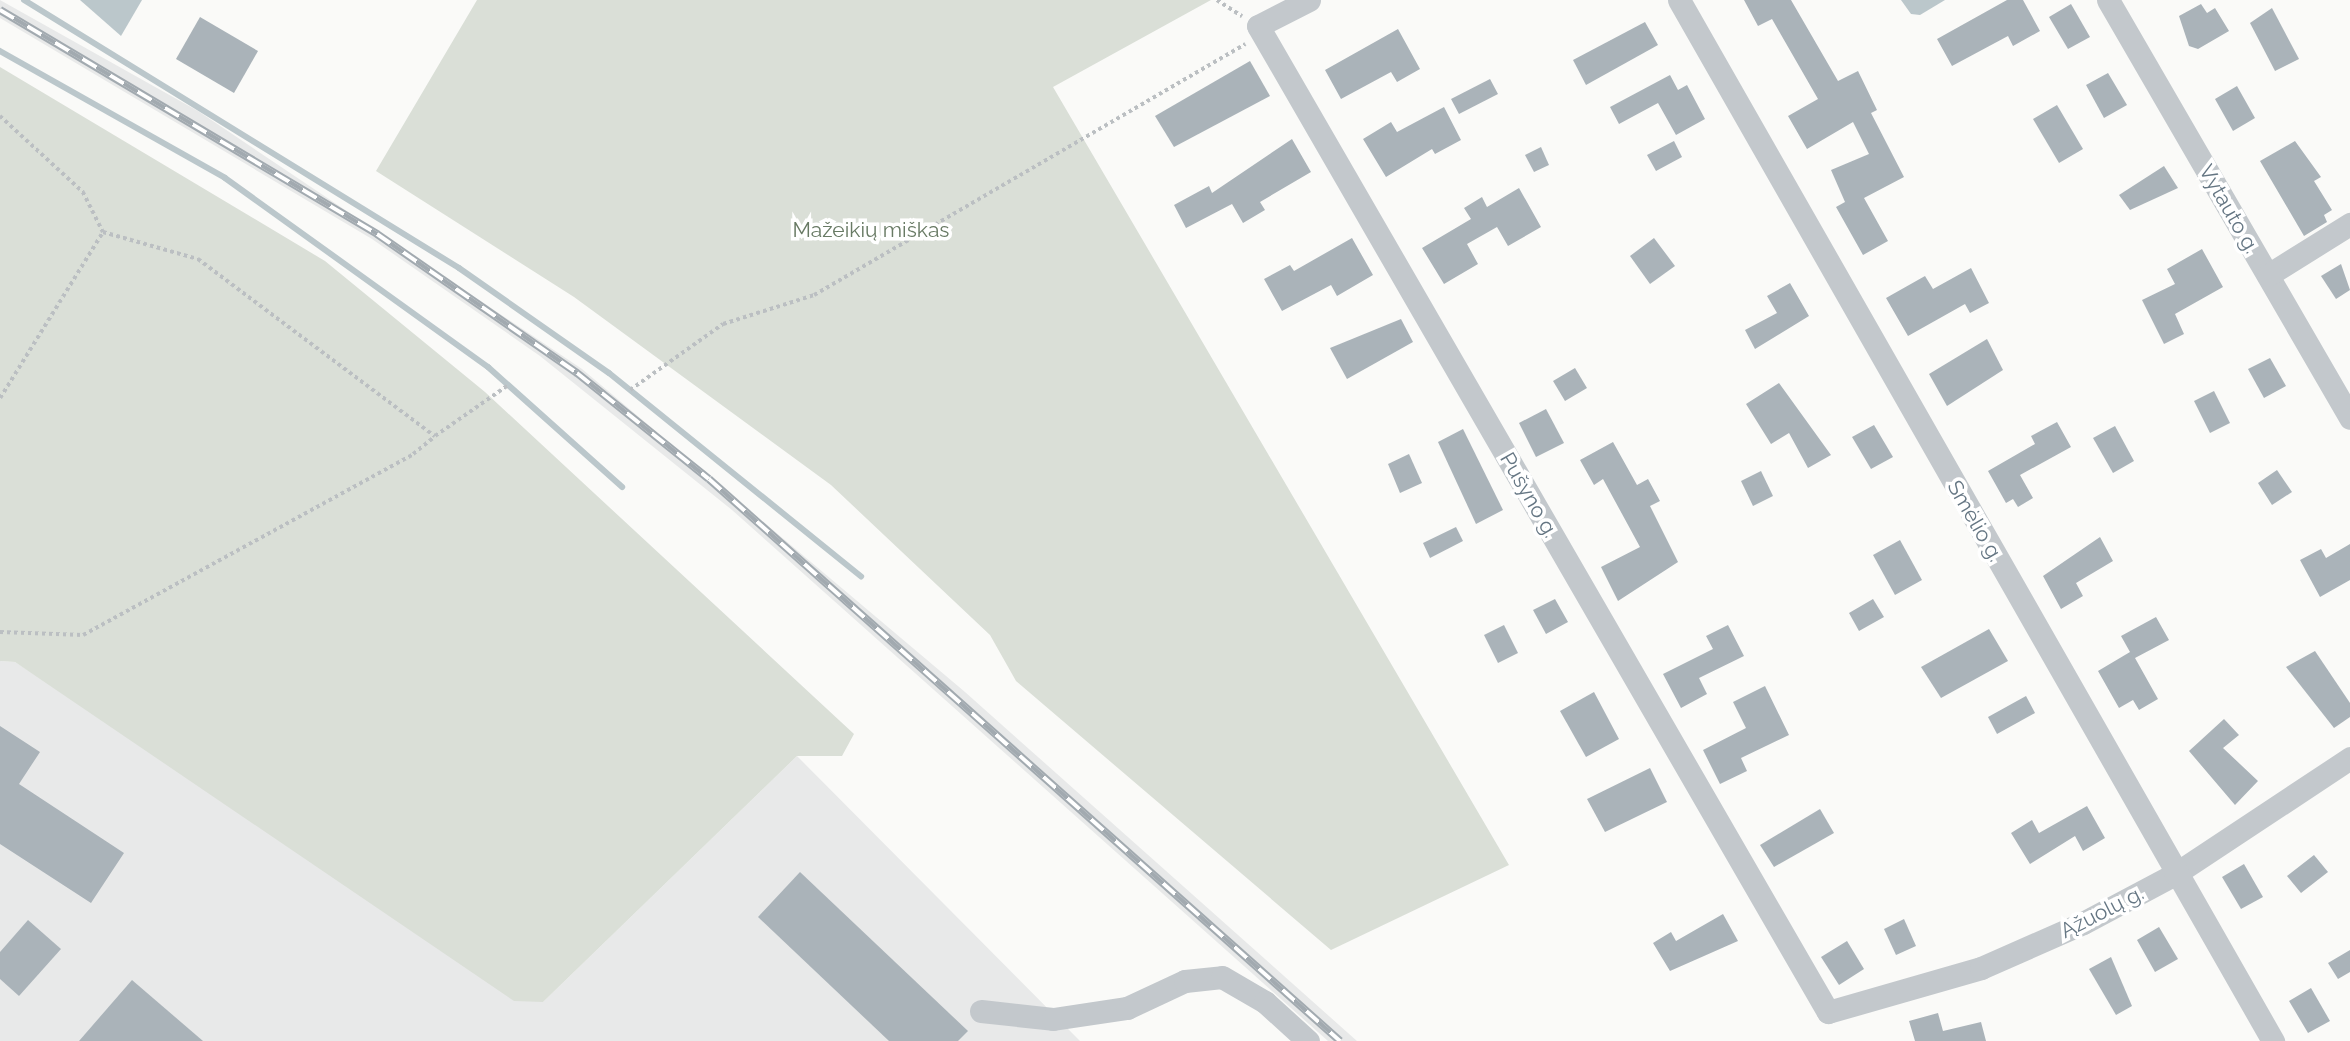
<!DOCTYPE html>
<html>
<head>
<meta charset="utf-8">
<style>
  body { margin:0 }
  #map { position:relative; width:2350px; height:1041px; overflow:hidden; background:#fafaf8; font-family:Raleway,sans-serif }
  div>[style] { position:absolute }
  [style*='--x'] { left:calc(var(--x)*1px); top:calc(var(--y)*1px); width:calc(var(--w)*1px); rotate:calc(var(--a)*1deg) }
  .built>* { inset:0; background:#e8e9e9 }
  .green>* { inset:0; background:#dadfd7 }
  .water>* { inset:0; background:#bbc7cb }
  .stream>* { height:6px; margin:-3px; padding:0 3px; transform-origin:3px; border-radius:3px; background:#bbc7cb }
  .building>* { inset:0; background:#aab3b9 }
  .path>* { height:3.5px; margin-top:-1.75px; transform-origin:0; background:repeating-linear-gradient(90deg,#bbbfc2 0 3.5px,transparent 0 7px) }
  .minor>* { height:23px; margin:-11.5px; padding:0 11.5px; transform-origin:11.5px; border-radius:11.5px; background:#c3c8cc }
  .rail>* { height:8px; margin-top:-4px; transform-origin:0; background:repeating-linear-gradient(90deg,#fff 0 16px,#a2aab0 0 32px); box-sizing:border-box; border-block:2px solid #a2aab0 }
  span { translate:-50% -50%; white-space:nowrap; text-align:center; line-height:1.15; -webkit-text-stroke:7px #fff; paint-order:stroke }
  .street-label { font-size:21px; color:#657683 }
  .park-label { font-size:21px; color:#687a64 }
</style>
</head>
<body>
<div id="map">
  <div class="built">
    <div style="clip-path:polygon(0 0,198px 111px,582px 369px,965px 692px,1357px 1041px,1328px 1041px,732px 510px,540px 356px,372px 239px,0 18px)"></div>
    <div style="clip-path:polygon(0 661px,15px 662px,543px 1002px,797px 756px,1080px 1041px,0 1041px)"></div>
  </div>
  <div class="green">
    <div style="clip-path:polygon(477px 0,1211px 0,1053px 87px,1509px 865px,1331px 950px,1016px 681px,990px 635px,831px 485px,574px 297px,376px 171px)"></div>
    <div style="clip-path:polygon(0 67px,325px 261px,485px 392px,854px 734px,842px 756px,797px 756px,543px 1002px,514px 1001px,15px 662px,0 661px)"></div>
  </div>
  <div class="water">
    <div style="clip-path:polygon(80px 0,142px 0,121px 36px)"></div>
    <div style="clip-path:polygon(1901px 0,1945px 0,1920px 15px,1911px 14px)"></div>
  </div>
  <div class="stream">
    <div style="--x:24;--y:0;--w:511;--a:31.64"></div>
    <div style="--x:459;--y:268;--w:183;--a:35"></div>
    <div style="--x:609;--y:373;--w:324;--a:38.9"></div>
    <div style="--x:0;--y:51;--w:258;--a:29.4"></div>
    <div style="--x:225;--y:178;--w:324;--a:35.7"></div>
    <div style="--x:488;--y:367;--w:180;--a:41.8"></div>
  </div>
  <div class="building">
    <div style="clip-path:polygon(1744px 0,1791px 0,1838px 81px,1858px 71px,1877px 110px,1871px 113px,1904px 177px,1864px 198px,1888px 241px,1863px 255px,1836px 207px,1845px 202px,1831px 170px,1869px 154px,1853px 122px,1807px 149px,1788px 116px,1818px 99px,1772px 19px,1758px 26px)"></div>
    <div style="clip-path:polygon(2007px 0,2023px 0,2040px 31px,2013px 46px,2008px 36px,1952px 66px,1937px 39px)"></div>
    <div style="clip-path:polygon(2071px 4px,2090px 37px,2068px 49px,2049px 17px)"></div>
    <div style="clip-path:polygon(2201px 4px,2207px 13px,2215px 8px,2229px 31px,2198px 49px,2189px 46px,2179px 16px)"></div>
    <div style="clip-path:polygon(2272px 8px,2299px 59px,2275px 71px,2250px 23px)"></div>
    <div style="clip-path:polygon(200px 17px,258px 51px,234px 93px,176px 59px)"></div>
    <div style="clip-path:polygon(1645px 22px,1658px 45px,1586px 85px,1573px 60px)"></div>
    <div style="clip-path:polygon(1398px 29px,1420px 69px,1397px 82px,1391px 72px,1341px 99px,1325px 70px)"></div>
    <div style="clip-path:polygon(1250px 61px,1270px 96px,1174px 147px,1155px 116px)"></div>
    <div style="clip-path:polygon(2108px 73px,2127px 105px,2104px 118px,2086px 85px)"></div>
    <div style="clip-path:polygon(1670px 75px,1678px 90px,1687px 85px,1705px 119px,1676px 135px,1658px 103px,1619px 124px,1610px 107px)"></div>
    <div style="clip-path:polygon(1490px 79px,1498px 94px,1459px 114px,1451px 99px)"></div>
    <div style="clip-path:polygon(2237px 86px,2255px 118px,2233px 131px,2215px 99px)"></div>
    <div style="clip-path:polygon(2057px 105px,2083px 149px,2059px 163px,2033px 119px)"></div>
    <div style="clip-path:polygon(1444px 107px,1461px 140px,1435px 154px,1432px 149px,1386px 177px,1363px 139px,1391px 122px,1397px 132px)"></div>
    <div style="clip-path:polygon(1292px 139px,1311px 172px,1260px 202px,1265px 210px,1243px 223px,1232px 204px,1186px 228px,1174px 205px,1209px 186px,1212px 193px)"></div>
    <div style="clip-path:polygon(1674px 141px,1682px 157px,1656px 171px,1647px 155px)"></div>
    <div style="clip-path:polygon(2295px 141px,2321px 177px,2314px 181px,2332px 210px,2324px 215px,2327px 222px,2304px 236px,2260px 161px)"></div>
    <div style="clip-path:polygon(1541px 147px,1549px 165px,1534px 172px,1525px 155px)"></div>
    <div style="clip-path:polygon(2164px 166px,2178px 188px,2130px 210px,2119px 195px)"></div>
    <div style="clip-path:polygon(1519px 188px,1541px 227px,1508px 246px,1497px 227px,1467px 244px,1478px 264px,1444px 284px,1422px 248px,1471px 219px,1464px 208px,1482px 197px,1487px 207px)"></div>
    <div style="clip-path:polygon(1352px 238px,1373px 275px,1337px 296px,1331px 285px,1282px 311px,1264px 279px,1290px 265px,1294px 271px)"></div>
    <div style="clip-path:polygon(1654px 238px,1675px 266px,1650px 284px,1630px 256px)"></div>
    <div style="clip-path:polygon(2202px 249px,2223px 287px,2175px 314px,2184px 334px,2164px 344px,2142px 300px,2175px 284px,2167px 269px)"></div>
    <div style="clip-path:polygon(2341px 264px,2350px 290px,2336px 299px,2321px 276px)"></div>
    <div style="clip-path:polygon(1971px 268px,1989px 303px,1970px 313px,1965px 304px,1908px 336px,1886px 298px,1925px 276px,1933px 289px)"></div>
    <div style="clip-path:polygon(1790px 283px,1809px 316px,1755px 349px,1745px 330px,1777px 313px,1767px 296px)"></div>
    <div style="clip-path:polygon(1401px 319px,1413px 342px,1347px 379px,1330px 348px)"></div>
    <div style="clip-path:polygon(1987px 339px,2003px 370px,1947px 406px,1929px 374px)"></div>
    <div style="clip-path:polygon(2270px 358px,2286px 386px,2264px 398px,2248px 369px)"></div>
    <div style="clip-path:polygon(1575px 368px,1587px 388px,1565px 401px,1553px 381px)"></div>
    <div style="clip-path:polygon(1779px 383px,1831px 455px,1808px 468px,1789px 433px,1771px 444px,1746px 404px)"></div>
    <div style="clip-path:polygon(2214px 391px,2230px 423px,2210px 433px,2194px 401px)"></div>
    <div style="clip-path:polygon(1546px 409px,1564px 443px,1536px 457px,1519px 423px)"></div>
    <div style="clip-path:polygon(2057px 422px,2071px 447px,2020px 475px,2033px 498px,2018px 507px,2013px 499px,2006px 503px,1988px 471px,2035px 444px,2031px 436px)"></div>
    <div style="clip-path:polygon(1874px 425px,1893px 457px,1871px 469px,1852px 437px)"></div>
    <div style="clip-path:polygon(2115px 426px,2134px 461px,2113px 473px,2093px 438px)"></div>
    <div style="clip-path:polygon(1463px 429px,1503px 510px,1476px 524px,1438px 442px)"></div>
    <div style="clip-path:polygon(1613px 442px,1637px 485px,1648px 479px,1660px 501px,1650px 506px,1678px 562px,1618px 601px,1601px 567px,1640px 547px,1603px 479px,1594px 485px,1580px 460px)"></div>
    <div style="clip-path:polygon(1409px 454px,1422px 483px,1400px 493px,1388px 464px)"></div>
    <div style="clip-path:polygon(2277px 470px,2292px 492px,2272px 505px,2258px 483px)"></div>
    <div style="clip-path:polygon(1761px 471px,1773px 496px,1753px 506px,1741px 481px)"></div>
    <div style="clip-path:polygon(1456px 527px,1463px 541px,1430px 558px,1423px 543px)"></div>
    <div style="clip-path:polygon(2100px 537px,2113px 561px,2076px 583px,2083px 596px,2061px 609px,2043px 576px)"></div>
    <div style="clip-path:polygon(1900px 540px,1922px 580px,1895px 595px,1873px 555px)"></div>
    <div style="clip-path:polygon(2350px 544px,2350px 580px,2320px 597px,2300px 560px,2321px 549px,2326px 558px)"></div>
    <div style="clip-path:polygon(1555px 599px,1568px 622px,1546px 634px,1533px 610px)"></div>
    <div style="clip-path:polygon(1873px 599px,1884px 617px,1859px 631px,1849px 613px)"></div>
    <div style="clip-path:polygon(2156px 617px,2169px 640px,2135px 658px,2158px 699px,2139px 710px,2133px 700px,2119px 708px,2098px 671px,2130px 652px,2121px 636px)"></div>
    <div style="clip-path:polygon(1504px 625px,1518px 653px,1498px 663px,1484px 635px)"></div>
    <div style="clip-path:polygon(1728px 625px,1744px 656px,1699px 678px,1707px 694px,1681px 708px,1663px 674px,1713px 649px,1706px 636px)"></div>
    <div style="clip-path:polygon(1989px 629px,2008px 661px,1941px 698px,1921px 667px)"></div>
    <div style="clip-path:polygon(2315px 651px,2350px 703px,2350px 717px,2334px 728px,2286px 667px)"></div>
    <div style="clip-path:polygon(1765px 686px,1789px 735px,1741px 758px,1747px 771px,1720px 784px,1703px 750px,1746px 728px,1733px 702px)"></div>
    <div style="clip-path:polygon(1594px 692px,1619px 739px,1586px 757px,1560px 711px)"></div>
    <div style="clip-path:polygon(2026px 696px,2035px 713px,1997px 734px,1988px 717px)"></div>
    <div style="clip-path:polygon(2224px 719px,2239px 735px,2223px 748px,2258px 781px,2235px 805px,2189px 751px)"></div>
    <div style="clip-path:polygon(0 726px,40px 752px,19px 784px,124px 853px,91px 903px,0 844px)"></div>
    <div style="clip-path:polygon(1650px 768px,1667px 802px,1605px 832px,1587px 799px)"></div>
    <div style="clip-path:polygon(2087px 806px,2105px 838px,2083px 851px,2075px 836px,2030px 864px,2011px 833px,2032px 820px,2039px 833px)"></div>
    <div style="clip-path:polygon(1820px 809px,1834px 833px,1774px 867px,1760px 845px)"></div>
    <div style="clip-path:polygon(2314px 855px,2328px 872px,2301px 893px,2287px 876px)"></div>
    <div style="clip-path:polygon(2244px 864px,2263px 897px,2241px 909px,2222px 877px)"></div>
    <div style="clip-path:polygon(800px 872px,968px 1031px,958px 1041px,889px 1041px,758px 917px)"></div>
    <div style="clip-path:polygon(1723px 914px,1738px 941px,1670px 971px,1653px 943px,1671px 932px,1676px 941px)"></div>
    <div style="clip-path:polygon(1904px 919px,1916px 946px,1896px 955px,1884px 929px)"></div>
    <div style="clip-path:polygon(28px 920px,61px 949px,19px 996px,0 979px,0 952px)"></div>
    <div style="clip-path:polygon(2159px 927px,2178px 959px,2155px 972px,2137px 940px)"></div>
    <div style="clip-path:polygon(1847px 941px,1864px 969px,1839px 985px,1821px 957px)"></div>
    <div style="clip-path:polygon(2350px 950px,2350px 972px,2338px 979px,2328px 963px)"></div>
    <div style="clip-path:polygon(2111px 957px,2132px 1006px,2116px 1015px,2089px 969px)"></div>
    <div style="clip-path:polygon(132px 980px,203px 1041px,79px 1041px)"></div>
    <div style="clip-path:polygon(2311px 988px,2330px 1021px,2308px 1033px,2289px 1001px)"></div>
    <div style="clip-path:polygon(1938px 1013px,1943px 1031px,1981px 1022px,1986px 1041px,1915px 1041px,1909px 1021px)"></div>
  </div>
  <div class="path">
    <div style="--x:1217;--y:0;--w:30;--a:33"></div>
    <div style="--x:0;--y:116;--w:113;--a:42.5"></div>
    <div style="--x:83;--y:192;--w:45;--a:63.4"></div>
    <div style="--x:630;--y:390;--w:114;--a:-35.4"></div>
    <div style="--x:723;--y:324;--w:96;--a:-17.7"></div>
    <div style="--x:814;--y:295;--w:499;--a:-30.2"></div>
    <div style="--x:0;--y:398;--w:195;--a:-58.2"></div>
    <div style="--x:103;--y:232;--w:99;--a:15.9"></div>
    <div style="--x:198;--y:259;--w:296;--a:36.8"></div>
    <div style="--x:435;--y:436;--w:89;--a:-34.9"></div>
    <div style="--x:0;--y:632;--w:83;--a:2.1"></div>
    <div style="--x:83;--y:635;--w:376;--a:-28.7"></div>
    <div style="--x:413;--y:454;--w:28;--a:-39"></div>
  </div>
  <div class="minor">
    <div style="--x:1309;--y:0;--w:57;--a:153"></div>
    <div style="--x:1258;--y:26;--w:1139;--a:59.97"></div>
    <div style="--x:1828;--y:1012;--w:159;--a:-16"></div>
    <div style="--x:1981;--y:968;--w:111;--a:-23.8"></div>
    <div style="--x:2083;--y:923;--w:104;--a:-28"></div>
    <div style="--x:2175;--y:874;--w:210;--a:-33.5"></div>
    <div style="--x:1679;--y:0;--w:1199;--a:60.29"></div>
    <div style="--x:2108;--y:0;--w:483;--a:59.9"></div>
    <div style="--x:2268;--y:275;--w:97;--a:-31.9"></div>
    <div style="--x:981;--y:1011;--w:72;--a:6.3"></div>
    <div style="--x:1053;--y:1019;--w:75;--a:-8.5"></div>
    <div style="--x:1127;--y:1008;--w:64;--a:-25"></div>
    <div style="--x:1185;--y:981;--w:37;--a:-6"></div>
    <div style="--x:1222;--y:977;--w:50;--a:30.2"></div>
    <div style="--x:1265;--y:1002;--w:58;--a:42.2"></div>
  </div>
  <div class="rail">
    <div style="--x:0;--y:10;--w:439;--a:30.7"></div>
    <div style="--x:377;--y:234;--w:244;--a:34.8"></div>
    <div style="--x:577;--y:373;--w:169;--a:38.8"></div>
    <div style="--x:709;--y:479;--w:845;--a:41.69"></div>
  </div>
  <div class="street-label">
    <span style="left:2229px;top:209px;rotate:60deg">Vytauto g.</span>
    <span style="left:1529px;top:495px;rotate:60deg">Pušyno g.</span>
    <span style="left:1975px;top:521px;rotate:60deg">Smėlio g.</span>
    <span style="left:2102px;top:912px;rotate:-27deg">Ąžuolų g.</span>
  </div>
  <div class="park-label">
    <span style="left:871px;top:230px">Mažeikių miškas</span>
  </div>
</div>
</body>
</html>
